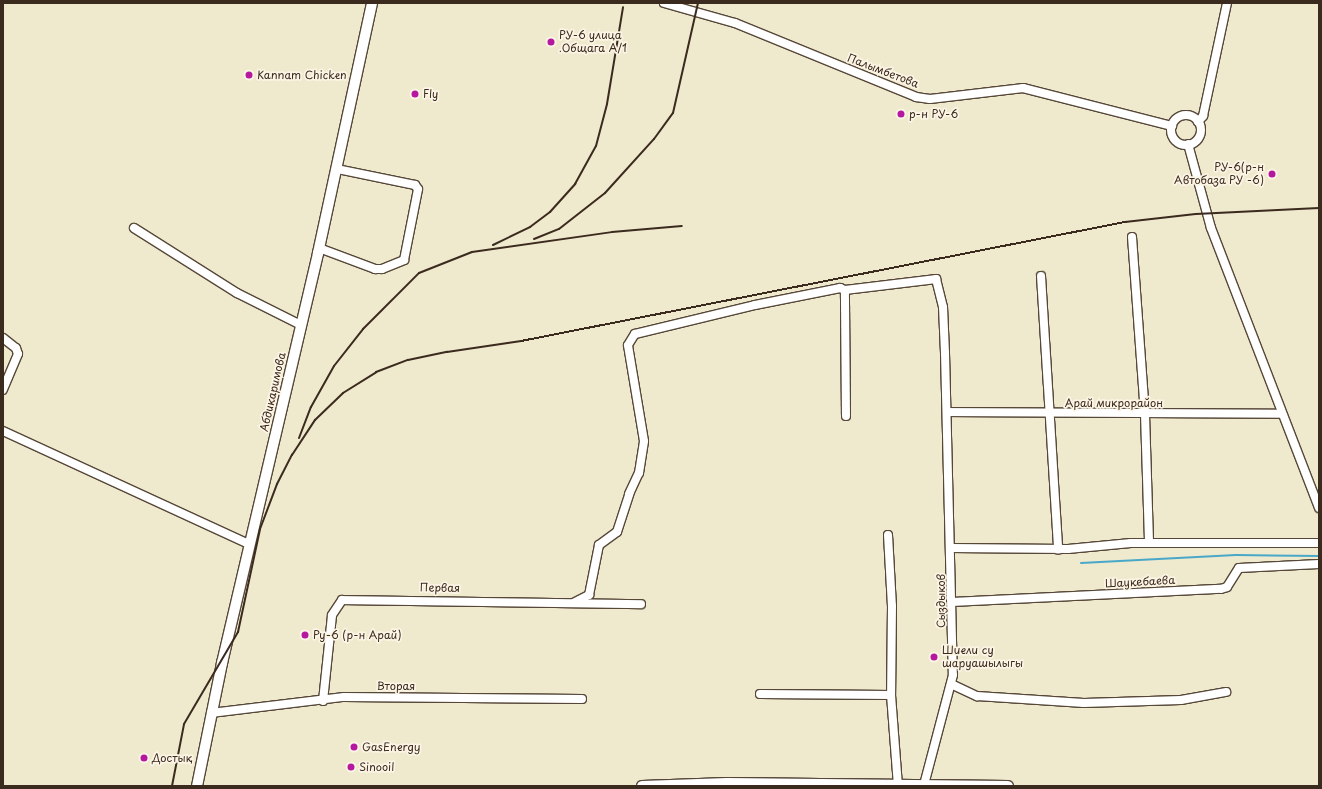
<!DOCTYPE html>
<html>
<head>
<meta charset="utf-8">
<style>
  body { margin:0 }
  #map { position:relative; width:1322px; height:789px; overflow:hidden; background:#efe9cd; font-family:"Playpen Sans",sans-serif }
  div>[style] { position:absolute }
  [style*='--x'] { left:calc(var(--x)*1px); top:calc(var(--y)*1px); width:calc(var(--w)*1px); rotate:calc(var(--a)*1deg) }
  .stream>* { height:2px; margin:-1px; padding:0 1px; transform-origin:1px; border-radius:1px; background:#49a8c8 }
  .roads { filter:drop-shadow(1px 0 #564738) drop-shadow(-1px 0 #564738) drop-shadow(0 1px #564738) drop-shadow(0 -1px #564738) }
  .minor>* { height:8px; margin:-4px; padding:0 4px; transform-origin:4px; border-radius:4px; background:#fff }
  .minor>.ring { margin:-4px; padding:0; box-sizing:content-box; background:none; border:8px solid #fff; border-radius:50% }
  .major>* { height:10px; margin:-5px; padding:0 5px; transform-origin:5px; border-radius:5px; background:#fff }
  .rail>* { height:2px; margin:-1px; padding:0 1px; transform-origin:1px; border-radius:1px; background:#3b2a1e }
  .dots>* { width:11px; height:11px; translate:-50% -50%; box-sizing:border-box; border:2px solid #fcf5e5; border-radius:50% }
  span { translate:-50% -50%; white-space:nowrap; text-align:center; line-height:1.15; -webkit-text-stroke:3.5px #fcf5e5; paint-order:stroke }
  .poi-label { font-size:11px; color:#3b2a1e }
  .left { translate:0 -50%; text-align:left }
  .right { translate:-100% -50%; text-align:right }
  .street-label { font-size:11px; color:#3b2a1e }
  .frame { position:absolute; inset:0; border:4px solid #3b2a1e; pointer-events:none }
</style>
</head>
<body>
<div id="map">
  <div class="stream">
    <div style="--x:1081;--y:563;--w:155;--a:-3"></div>
    <div style="--x:1236;--y:555;--w:83;--a:0.7"></div>
  </div>
  <div class="roads">
    <div class="minor">
      <div style="--x:664;--y:3;--w:74;--a:15.7"></div>
      <div style="--x:735;--y:23;--w:196;--a:22.2"></div>
      <div style="--x:916;--y:97;--w:14;--a:8"></div>
      <div style="--x:930;--y:99;--w:94;--a:-6.7"></div>
      <div style="--x:1023;--y:88;--w:154;--a:14.3"></div>
      <div class="ring" style="left:1171px;top:115px;width:22px;height:22px"></div>
      <div style="--x:1198;--y:122;--w:8;--a:-50"></div>
      <div style="--x:1203;--y:116;--w:116;--a:-78"></div>
      <div style="--x:1188;--y:144;--w:87;--a:74.7"></div>
      <div style="--x:1211;--y:228;--w:300;--a:68.9"></div>
      <div style="--x:134;--y:228;--w:122;--a:32.3"></div>
      <div style="--x:237;--y:293;--w:72;--a:26.6"></div>
      <div style="--x:1132;--y:237;--w:177;--a:85.8"></div>
      <div style="--x:1145;--y:414;--w:129;--a:88.2"></div>
      <div style="--x:319;--y:248;--w:60;--a:20.6"></div>
      <div style="--x:375;--y:269;--w:7;--a:0"></div>
      <div style="--x:382;--y:269;--w:24;--a:-22"></div>
      <div style="--x:404;--y:260;--w:72;--a:-78.8"></div>
      <div style="--x:418;--y:189;--w:5;--a:-127"></div>
      <div style="--x:415;--y:185;--w:80;--a:-168.4"></div>
      <div style="--x:1041;--y:276;--w:274;--a:86.4"></div>
      <div style="--x:3;--y:338;--w:16;--a:38"></div>
      <div style="--x:16;--y:348;--w:6;--a:72"></div>
      <div style="--x:18;--y:354;--w:39;--a:113"></div>
      <div style="--x:947;--y:412;--w:334;--a:0.3"></div>
      <div style="--x:846;--y:416;--w:126;--a:-90.5"></div>
      <div style="--x:845;--y:290;--w:92;--a:-6.9"></div>
      <div style="--x:936;--y:279;--w:29;--a:76"></div>
      <div style="--x:943;--y:307;--w:46;--a:87.5"></div>
      <div style="--x:945;--y:353;--w:322;--a:88.6"></div>
      <div style="--x:953;--y:675;--w:114;--a:104.8"></div>
      <div style="--x:3;--y:431;--w:271;--a:24.7"></div>
      <div style="--x:888;--y:535;--w:71;--a:86.8"></div>
      <div style="--x:892;--y:606;--w:89;--a:90.6"></div>
      <div style="--x:951;--y:548;--w:117;--a:0.5"></div>
      <div style="--x:1068;--y:549;--w:63;--a:-5.4"></div>
      <div style="--x:1131;--y:543;--w:188;--a:0"></div>
      <div style="--x:575;--y:602;--w:16;--a:-27"></div>
      <div style="--x:589;--y:595;--w:51;--a:-78.7"></div>
      <div style="--x:599;--y:545;--w:22;--a:-36"></div>
      <div style="--x:617;--y:532;--w:40;--a:-72"></div>
      <div style="--x:629;--y:494;--w:23;--a:-65"></div>
      <div style="--x:639;--y:473;--w:32;--a:-81"></div>
      <div style="--x:644;--y:441;--w:97;--a:-99.5"></div>
      <div style="--x:628;--y:345;--w:13;--a:-58"></div>
      <div style="--x:635;--y:334;--w:123;--a:-13.6"></div>
      <div style="--x:755;--y:305;--w:87;--a:-11.3"></div>
      <div style="--x:840;--y:288;--w:5;--a:22"></div>
      <div style="--x:952;--y:602;--w:269;--a:-2.8"></div>
      <div style="--x:1221;--y:589;--w:6;--a:-18"></div>
      <div style="--x:1227;--y:587;--w:22;--a:-58"></div>
      <div style="--x:1239;--y:568;--w:80;--a:-2.9"></div>
      <div style="--x:951;--y:684;--w:29;--a:25"></div>
      <div style="--x:977;--y:696;--w:107;--a:3.7"></div>
      <div style="--x:1084;--y:703;--w:97;--a:-1.8"></div>
      <div style="--x:1181;--y:700;--w:46;--a:-10.1"></div>
      <div style="--x:760;--y:694;--w:131;--a:0.4"></div>
      <div style="--x:891;--y:695;--w:90;--a:85.6"></div>
      <div style="--x:323;--y:701;--w:86;--a:-84"></div>
      <div style="--x:332;--y:615;--w:18;--a:-56"></div>
      <div style="--x:342;--y:600;--w:299;--a:0.8"></div>
      <div style="--x:211;--y:713;--w:134;--a:-6.9"></div>
      <div style="--x:344;--y:697;--w:238;--a:0.5"></div>
    </div>
    <div class="major">
      <div style="--x:197;--y:786;--w:126;--a:-78.5"></div>
      <div style="--x:222;--y:663;--w:421;--a:-76.8"></div>
      <div style="--x:318;--y:253;--w:256;--a:-77.8"></div>
      <div style="--x:642;--y:786;--w:85;--a:-2"></div>
      <div style="--x:727;--y:783;--w:281;--a:0.6"></div>
    </div>
  </div>
  <div class="rail">
    <div style="--x:534;--y:239;--w:27;--a:-22"></div>
    <div style="--x:559;--y:229;--w:58;--a:-38"></div>
    <div style="--x:605;--y:193;--w:73;--a:-47.8"></div>
    <div style="--x:654;--y:139;--w:32;--a:-54"></div>
    <div style="--x:673;--y:113;--w:113;--a:-77.2"></div>
    <div style="--x:493;--y:245;--w:41;--a:-25.9"></div>
    <div style="--x:530;--y:227;--w:25;--a:-37"></div>
    <div style="--x:550;--y:212;--w:38;--a:-48"></div>
    <div style="--x:575;--y:184;--w:43;--a:-61.1"></div>
    <div style="--x:596;--y:146;--w:43;--a:-75.3"></div>
    <div style="--x:607;--y:104;--w:98;--a:-80.6"></div>
    <div style="--x:299;--y:438;--w:33;--a:-69"></div>
    <div style="--x:311;--y:407;--w:47;--a:-60.7"></div>
    <div style="--x:334;--y:366;--w:47;--a:-51.9"></div>
    <div style="--x:363;--y:329;--w:79;--a:-45"></div>
    <div style="--x:419;--y:273;--w:57;--a:-21.6"></div>
    <div style="--x:472;--y:252;--w:141;--a:-8.1"></div>
    <div style="--x:612;--y:232;--w:70;--a:-4.9"></div>
    <div style="--x:172;--y:786;--w:63;--a:-79"></div>
    <div style="--x:184;--y:724;--w:107;--a:-59.6"></div>
    <div style="--x:238;--y:632;--w:105;--a:-77.9"></div>
    <div style="--x:260;--y:529;--w:48;--a:-69.3"></div>
    <div style="--x:277;--y:484;--w:33;--a:-63"></div>
    <div style="--x:292;--y:455;--w:42;--a:-56.7"></div>
    <div style="--x:315;--y:420;--w:39;--a:-44"></div>
    <div style="--x:343;--y:393;--w:39;--a:-32"></div>
    <div style="--x:376;--y:372;--w:34;--a:-21"></div>
    <div style="--x:408;--y:360;--w:40;--a:-12"></div>
    <div style="--x:447;--y:352;--w:75;--a:-8.5"></div>
    <div style="--x:521;--y:341;--w:616;--a:-11.15"></div>
    <div style="--x:1125;--y:222;--w:71;--a:-6.4"></div>
    <div style="--x:1196;--y:214;--w:123;--a:-2.8"></div>
  </div>
  <div class="dots">
    <div style="left:551px;top:42px;background:#b5179e"></div>
    <div style="left:249px;top:75px;background:#b5179e"></div>
    <div style="left:415px;top:94px;background:#b5179e"></div>
    <div style="left:901px;top:114px;background:#b5179e"></div>
    <div style="left:1272px;top:174px;background:#b5179e"></div>
    <div style="left:305px;top:635px;background:#b5179e"></div>
    <div style="left:934px;top:657px;background:#b5179e"></div>
    <div style="left:354px;top:747px;background:#b5179e"></div>
    <div style="left:144px;top:758px;background:#b5179e"></div>
    <div style="left:351px;top:767px;background:#b5179e"></div>
  </div>
  <div class="poi-label">
    <span class="left" style="left:559px;top:42px">РУ-6 улица<br>.Общага А/1</span>
    <span class="left" style="left:257px;top:75px">Kannam Chicken</span>
    <span class="left" style="left:423px;top:94px">Fly</span>
    <span class="left" style="left:909px;top:114px">р-н РУ-6</span>
    <span class="right" style="left:1264px;top:174px">РУ-6(р-н<br>Автобаза РУ -6)</span>
    <span class="left" style="left:313px;top:635px">Ру-6 (р-н Арай)</span>
    <span class="left" style="left:942px;top:657px">Шиели су<br>шаруашылыгы</span>
    <span class="left" style="left:362px;top:747px">GasEnergy</span>
    <span class="left" style="left:152px;top:758px">Достық</span>
    <span class="left" style="left:359px;top:767px">Sinooil</span>
  </div>
  <div class="street-label">
    <span style="left:883px;top:71px;rotate:21deg">Палымбетова</span>
    <span style="left:273px;top:392px;rotate:-77deg">Абдикаримова</span>
    <span style="left:1114px;top:403px">Арай микрорайон</span>
    <span style="left:1140px;top:582px;rotate:-3deg">Шаукебаева</span>
    <span style="left:440px;top:588px;rotate:1deg">Первая</span>
    <span style="left:941px;top:601px;rotate:-90deg">Сыздыков</span>
    <span style="left:396px;top:686px">Вторая</span>
  </div>
  <div class="frame"></div>
</div>
</body>
</html>
